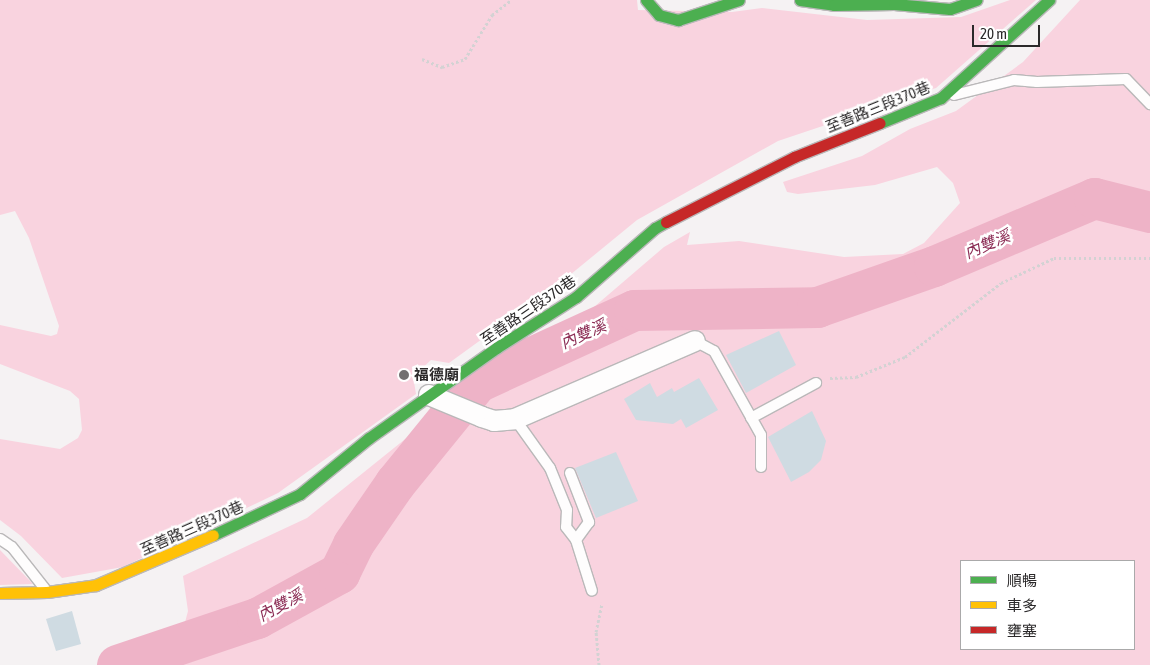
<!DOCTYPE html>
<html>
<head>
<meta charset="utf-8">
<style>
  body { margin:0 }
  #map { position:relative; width:1150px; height:665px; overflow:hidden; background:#f5f2f3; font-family:"Asap Condensed","Noto Sans TC",sans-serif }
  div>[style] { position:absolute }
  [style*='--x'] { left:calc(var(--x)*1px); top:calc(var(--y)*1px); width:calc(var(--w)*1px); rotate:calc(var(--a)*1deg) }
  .green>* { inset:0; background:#f9d3df }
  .river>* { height:41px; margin:-20.5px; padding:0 20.5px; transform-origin:20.5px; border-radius:20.5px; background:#eeb3c7 }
  .building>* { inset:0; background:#cfdbe2 }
  .path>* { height:3px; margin-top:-1.5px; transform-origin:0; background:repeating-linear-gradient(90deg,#d3d2d3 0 2.5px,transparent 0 5px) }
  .roads { filter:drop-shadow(1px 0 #bab8b9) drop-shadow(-1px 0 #bab8b9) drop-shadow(0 1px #bab8b9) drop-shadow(0 -1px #bab8b9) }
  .lane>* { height:10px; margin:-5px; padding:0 5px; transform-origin:5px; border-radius:5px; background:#fefdfd }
  .street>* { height:20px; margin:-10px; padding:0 10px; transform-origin:10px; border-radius:10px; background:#fefdfd }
  .fast>* { height:11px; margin:-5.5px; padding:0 5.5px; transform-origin:5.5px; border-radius:5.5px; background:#4caf50 }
  .slow>* { height:11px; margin:-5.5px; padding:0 5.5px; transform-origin:5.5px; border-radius:5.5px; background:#ffc107 }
  .jam>* { height:11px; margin:-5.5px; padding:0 5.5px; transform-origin:5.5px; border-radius:5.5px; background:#c62828 }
  .dots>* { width:14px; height:14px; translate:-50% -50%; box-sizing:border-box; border:2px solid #fff; border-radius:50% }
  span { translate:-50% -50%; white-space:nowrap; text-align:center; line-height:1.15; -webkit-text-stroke:5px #fff; paint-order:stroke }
  .street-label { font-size:15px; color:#2b292a }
  .poi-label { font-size:15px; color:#2b292a; font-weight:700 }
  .left { translate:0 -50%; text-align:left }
  .water-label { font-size:16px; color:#8c2d55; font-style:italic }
  .legend { position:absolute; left:960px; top:560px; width:175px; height:90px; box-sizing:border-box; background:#fff; border:1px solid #aaa9aa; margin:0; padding:6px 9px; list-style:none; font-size:15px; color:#2b292a }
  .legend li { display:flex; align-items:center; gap:10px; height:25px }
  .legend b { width:25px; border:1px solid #aaa9aa }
  .scale { position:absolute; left:972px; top:25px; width:68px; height:22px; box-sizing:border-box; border:2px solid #2b292a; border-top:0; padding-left:6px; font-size:15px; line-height:18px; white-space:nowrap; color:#2b292a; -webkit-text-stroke:4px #fff; paint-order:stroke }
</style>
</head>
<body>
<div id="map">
  <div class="green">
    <div style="clip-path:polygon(0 0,637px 0,638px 10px,732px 12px,762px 8px,867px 20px,961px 17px,1010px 0,1036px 0,936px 88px,778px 141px,637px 220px,565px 279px,449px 363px,431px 360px,417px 373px,414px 382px,416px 394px,278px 493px,123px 567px,62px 578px,21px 536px,0 520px,0 439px,60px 449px,78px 438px,82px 430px,79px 399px,70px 391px,0 364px,0 325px,51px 336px,57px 334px,59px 326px,29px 238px,15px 211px,0 215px)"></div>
    <div style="clip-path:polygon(evenodd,1080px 0,1150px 0,1150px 665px,116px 665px,150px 659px,168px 649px,183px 630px,188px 611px,183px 576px,307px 518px,481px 378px,573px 325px,664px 247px,690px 232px,687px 245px,739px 241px,844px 257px,903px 254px,924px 243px,960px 203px,953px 183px,937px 167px,875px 185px,798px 194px,787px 192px,783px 182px,862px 156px,910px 129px,956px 111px,1023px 62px,1080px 0,961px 561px,1134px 561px,1134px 649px,961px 649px,961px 561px)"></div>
    <div style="clip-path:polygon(0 550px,33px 584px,0 585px)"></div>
  </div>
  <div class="river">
    <div style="--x:117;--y:665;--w:148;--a:-18.6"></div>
    <div style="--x:257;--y:618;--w:94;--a:-28.8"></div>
    <div style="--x:339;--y:573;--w:32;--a:-64"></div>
    <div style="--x:353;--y:544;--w:74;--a:-55.5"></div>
    <div style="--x:395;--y:483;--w:130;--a:-50.9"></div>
    <div style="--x:477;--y:382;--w:173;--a:-24.6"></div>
    <div style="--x:634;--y:310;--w:183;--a:-0.9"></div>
    <div style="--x:817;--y:307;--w:124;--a:-19.3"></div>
    <div style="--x:934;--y:266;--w:174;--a:-23"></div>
    <div style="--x:1094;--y:198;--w:58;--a:14"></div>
  </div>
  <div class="building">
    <div style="clip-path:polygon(779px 331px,796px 365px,746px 393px,726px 355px)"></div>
    <div style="clip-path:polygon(699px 378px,718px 410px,686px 428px,681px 419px,673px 424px,636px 420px,624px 399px,650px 383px,657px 397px,672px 388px,674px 392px)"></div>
    <div style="clip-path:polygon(812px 411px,826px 441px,821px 460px,809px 472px,791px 482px,768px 437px)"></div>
    <div style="clip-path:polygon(616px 452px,638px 501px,596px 518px,575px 468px)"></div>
    <div style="clip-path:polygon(72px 611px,81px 644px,56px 651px,46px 619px)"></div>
  </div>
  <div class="path">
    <div style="--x:422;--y:59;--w:22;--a:22"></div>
    <div style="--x:442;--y:67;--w:24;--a:-19"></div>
    <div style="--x:465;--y:59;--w:52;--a:-58.5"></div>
    <div style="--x:492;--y:15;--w:24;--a:-38"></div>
    <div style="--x:830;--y:378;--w:26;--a:-2"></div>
    <div style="--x:856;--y:377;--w:53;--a:-22.2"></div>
    <div style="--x:905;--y:357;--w:121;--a:-37.6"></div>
    <div style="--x:1001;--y:283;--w:59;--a:-25.3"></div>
    <div style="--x:1054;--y:258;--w:96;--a:0"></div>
    <div style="--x:599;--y:665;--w:33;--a:-95"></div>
    <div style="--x:596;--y:632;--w:30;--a:-78"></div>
  </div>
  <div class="roads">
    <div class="lane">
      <div style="--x:954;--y:95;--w:62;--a:-14"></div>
      <div style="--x:1014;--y:80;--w:23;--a:5"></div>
      <div style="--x:1037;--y:82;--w:89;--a:-1.9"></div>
      <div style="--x:1126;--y:79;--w:35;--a:46"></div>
      <div style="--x:695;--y:341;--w:21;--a:28"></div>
      <div style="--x:714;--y:351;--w:96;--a:60.8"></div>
      <div style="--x:761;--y:435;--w:32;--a:90"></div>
      <div style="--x:751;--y:418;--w:74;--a:-28.3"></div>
      <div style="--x:515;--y:419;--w:60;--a:54.5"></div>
      <div style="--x:550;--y:468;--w:45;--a:68"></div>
      <div style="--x:567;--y:510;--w:17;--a:93"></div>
      <div style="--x:566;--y:527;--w:16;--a:52"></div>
      <div style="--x:576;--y:540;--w:53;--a:72.6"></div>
      <div style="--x:570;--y:473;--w:53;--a:68.8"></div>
      <div style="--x:589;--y:522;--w:22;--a:126"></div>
      <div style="--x:0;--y:539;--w:14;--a:34"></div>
      <div style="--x:12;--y:547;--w:53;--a:51.8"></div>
    </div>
    <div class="street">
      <div style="--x:429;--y:395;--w:57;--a:22.5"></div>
      <div style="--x:482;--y:417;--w:13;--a:18"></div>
      <div style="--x:494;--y:421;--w:21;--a:-5"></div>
      <div style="--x:515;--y:419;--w:196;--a:-23.4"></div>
    </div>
    <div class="fast">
      <div style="--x:646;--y:0;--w:20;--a:49"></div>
      <div style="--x:659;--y:15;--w:20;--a:15"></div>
      <div style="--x:678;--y:20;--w:64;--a:-18.2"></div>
      <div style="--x:800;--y:0;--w:34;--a:8"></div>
      <div style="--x:834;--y:5;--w:60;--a:-1"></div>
      <div style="--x:894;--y:4;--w:56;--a:5.1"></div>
      <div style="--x:950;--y:9;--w:28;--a:-19"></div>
      <div style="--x:880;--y:123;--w:66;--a:-22.3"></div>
      <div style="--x:941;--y:98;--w:146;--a:-42.2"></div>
      <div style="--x:213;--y:535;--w:96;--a:-25.2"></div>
      <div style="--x:300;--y:494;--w:89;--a:-39.1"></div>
      <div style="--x:369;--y:438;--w:156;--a:-35.3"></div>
      <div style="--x:496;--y:348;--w:95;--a:-32.5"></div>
      <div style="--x:576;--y:297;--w:105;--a:-41.1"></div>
      <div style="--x:655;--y:228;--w:13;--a:-29"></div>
    </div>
    <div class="slow">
      <div style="--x:0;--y:593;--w:47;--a:-1.2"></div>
      <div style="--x:47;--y:592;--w:49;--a:-8.1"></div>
      <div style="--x:96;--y:585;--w:127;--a:-23.1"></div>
    </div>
    <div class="jam">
      <div style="--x:666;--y:222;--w:144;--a:-26.9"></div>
      <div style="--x:794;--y:157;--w:92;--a:-21.6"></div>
    </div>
  </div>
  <div class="dots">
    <div style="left:404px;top:375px;background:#726f70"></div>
  </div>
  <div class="street-label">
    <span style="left:878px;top:107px;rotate:-22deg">至善路三段370巷</span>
    <span style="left:528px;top:310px;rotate:-34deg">至善路三段370巷</span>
    <span style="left:192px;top:528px;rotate:-24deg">至善路三段370巷</span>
  </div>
  <div class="poi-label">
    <span class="left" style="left:414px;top:375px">福德廟</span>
  </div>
  <div class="water-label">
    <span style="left:987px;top:244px;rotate:-23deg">內雙溪</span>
    <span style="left:583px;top:334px;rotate:-24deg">內雙溪</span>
    <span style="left:280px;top:605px;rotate:-28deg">內雙溪</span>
  </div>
  <ul class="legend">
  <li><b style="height:6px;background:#4caf50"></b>順暢</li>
  <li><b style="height:6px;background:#ffc107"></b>車多</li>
  <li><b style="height:6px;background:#c62828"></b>壅塞</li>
  </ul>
  <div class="scale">20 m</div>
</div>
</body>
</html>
